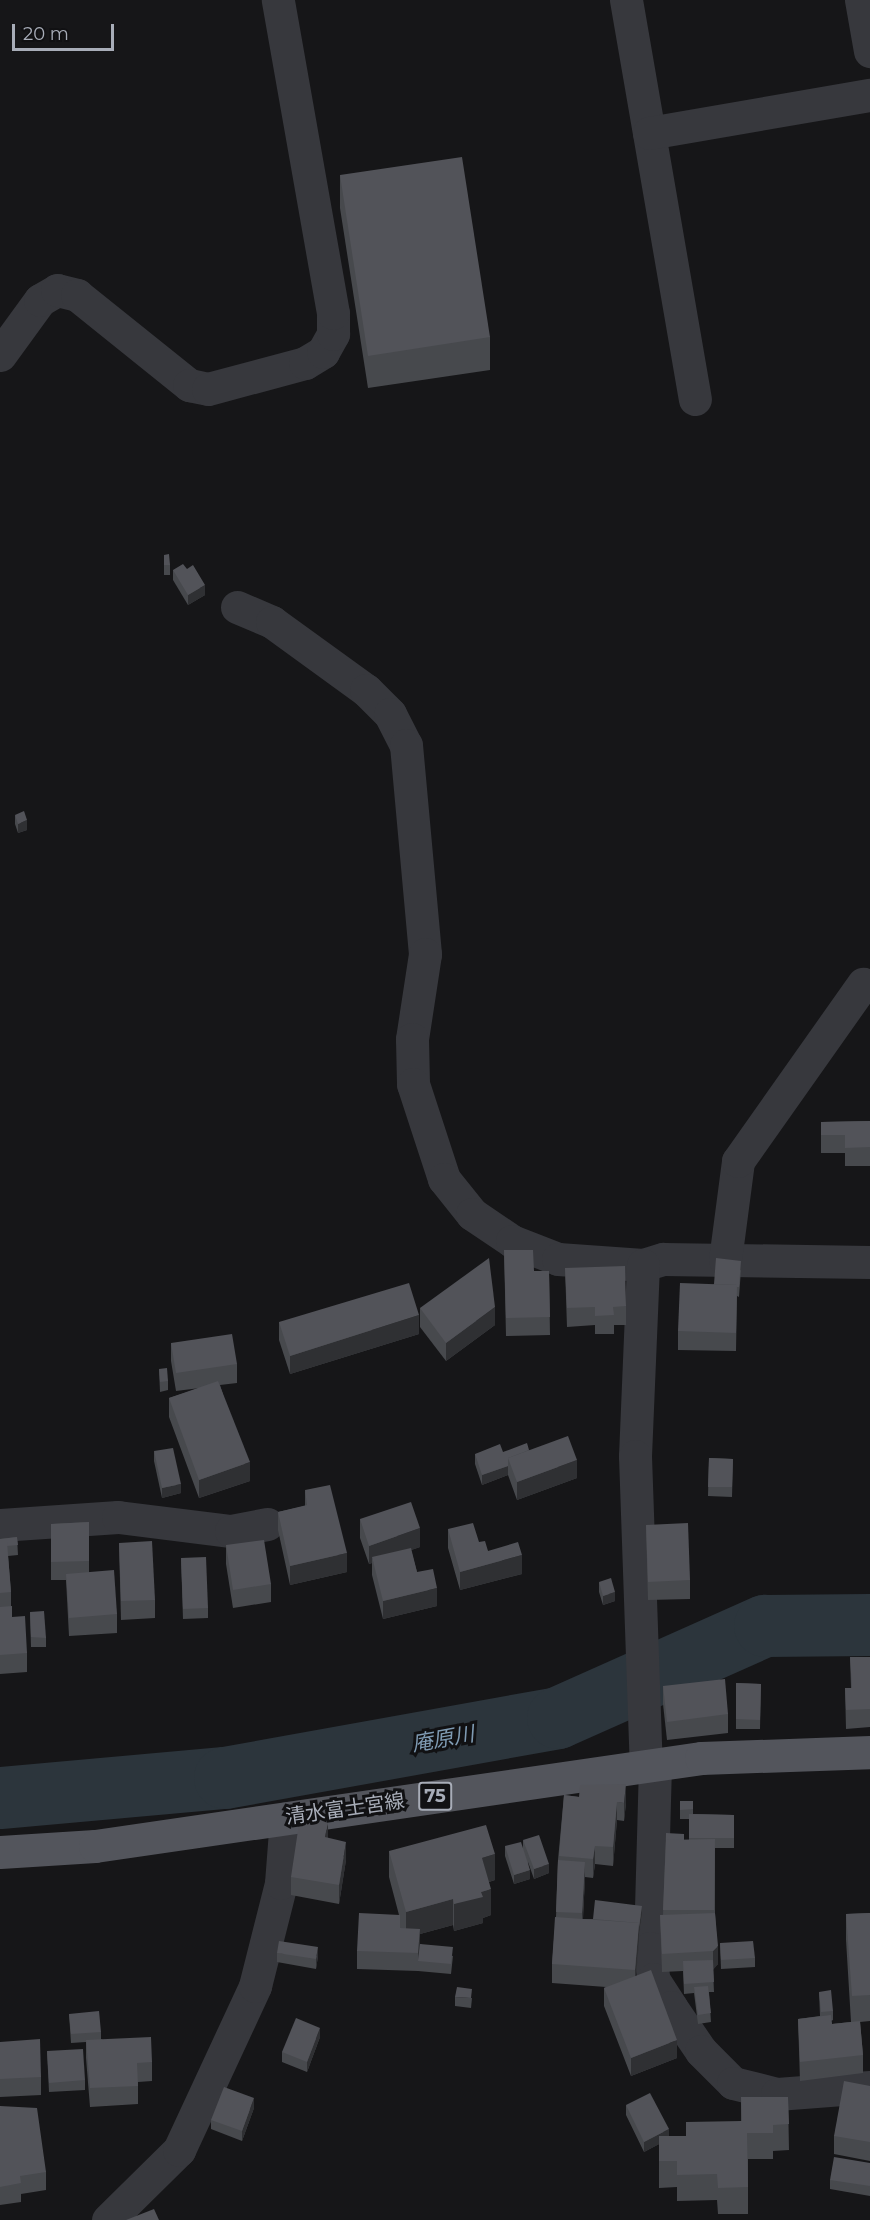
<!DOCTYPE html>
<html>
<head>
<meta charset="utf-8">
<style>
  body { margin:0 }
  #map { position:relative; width:870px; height:2220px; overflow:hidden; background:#161618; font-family:Montserrat,"Noto Sans JP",sans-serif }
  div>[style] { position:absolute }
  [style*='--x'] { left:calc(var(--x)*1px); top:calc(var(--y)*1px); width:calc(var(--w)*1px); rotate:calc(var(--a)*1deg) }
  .river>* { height:62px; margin:-31px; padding:0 31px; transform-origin:31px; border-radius:31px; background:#2c353c }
  .minor>* { height:33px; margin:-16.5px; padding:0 16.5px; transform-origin:16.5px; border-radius:16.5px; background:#37383d }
  .major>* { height:33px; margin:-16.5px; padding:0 16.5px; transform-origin:16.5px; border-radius:16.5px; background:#53555c }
  .wall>* { inset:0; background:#47494d }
  .shaded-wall>* { inset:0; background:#2f3033 }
  .building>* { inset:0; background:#525359 }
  span { translate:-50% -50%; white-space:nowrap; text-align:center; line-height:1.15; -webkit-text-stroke:6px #111113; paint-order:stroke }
  .shield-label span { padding:2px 4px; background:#111113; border:2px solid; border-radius:4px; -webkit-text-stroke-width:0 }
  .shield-label { font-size:18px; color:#a8adb8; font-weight:700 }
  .street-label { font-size:20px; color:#a8adb8 }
  .water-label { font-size:21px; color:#7f9bb3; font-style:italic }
  .scale { position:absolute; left:12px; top:24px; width:102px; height:27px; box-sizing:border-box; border:3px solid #a8adb8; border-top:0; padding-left:8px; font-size:18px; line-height:21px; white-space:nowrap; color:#a8adb8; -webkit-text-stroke:4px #111113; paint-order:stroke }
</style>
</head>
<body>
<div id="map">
  <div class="river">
    <div style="--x:0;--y:1798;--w:226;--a:-5.1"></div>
    <div style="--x:225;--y:1778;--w:338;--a:-10.2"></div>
    <div style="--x:558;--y:1718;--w:227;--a:-24"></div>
    <div style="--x:765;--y:1626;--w:105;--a:-0.5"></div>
  </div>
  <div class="minor">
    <div style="--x:626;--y:0;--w:405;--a:80.2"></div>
    <div style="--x:861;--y:0;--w:52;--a:80"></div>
    <div style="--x:649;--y:133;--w:224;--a:-9.8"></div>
    <div style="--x:0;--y:355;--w:68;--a:-54"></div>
    <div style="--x:40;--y:300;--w:20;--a:-30"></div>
    <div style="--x:57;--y:290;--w:21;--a:14"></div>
    <div style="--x:77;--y:295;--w:144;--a:38.8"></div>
    <div style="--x:189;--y:385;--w:19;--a:12"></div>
    <div style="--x:208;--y:389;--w:100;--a:-15"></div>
    <div style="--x:305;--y:363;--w:21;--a:-31"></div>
    <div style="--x:323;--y:352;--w:21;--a:-61"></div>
    <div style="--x:333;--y:334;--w:21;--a:-90"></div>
    <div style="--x:333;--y:313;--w:318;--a:-100"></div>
    <div style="--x:237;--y:607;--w:38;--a:23"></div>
    <div style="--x:272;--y:622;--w:116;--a:35.9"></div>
    <div style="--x:366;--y:690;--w:34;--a:45"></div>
    <div style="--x:390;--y:714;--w:35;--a:63"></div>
    <div style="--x:406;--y:745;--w:210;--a:84.8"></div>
    <div style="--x:425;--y:954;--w:86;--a:98.7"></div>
    <div style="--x:412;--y:1039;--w:45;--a:88.7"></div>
    <div style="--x:413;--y:1084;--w:100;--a:71.9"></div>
    <div style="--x:444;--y:1179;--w:45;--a:51.3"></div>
    <div style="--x:472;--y:1214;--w:48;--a:34"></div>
    <div style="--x:512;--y:1241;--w:49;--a:21.4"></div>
    <div style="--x:558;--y:1259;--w:85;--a:4"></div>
    <div style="--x:643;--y:1265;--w:21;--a:-17"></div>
    <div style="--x:663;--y:1259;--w:207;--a:0.8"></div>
    <div style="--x:725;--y:1260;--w:100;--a:-82.5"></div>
    <div style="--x:738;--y:1161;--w:217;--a:-54.8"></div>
    <div style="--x:643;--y:1265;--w:191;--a:92.4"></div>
    <div style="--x:635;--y:1456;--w:310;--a:88"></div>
    <div style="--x:0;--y:1525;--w:118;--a:-3.9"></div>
    <div style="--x:118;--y:1517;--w:114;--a:7.1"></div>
    <div style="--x:231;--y:1531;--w:37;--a:-11"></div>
    <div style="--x:655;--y:1765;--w:183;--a:91.6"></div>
    <div style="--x:650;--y:1948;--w:31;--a:84"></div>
    <div style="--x:653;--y:1979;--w:33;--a:57"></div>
    <div style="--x:671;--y:2007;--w:53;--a:55.7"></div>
    <div style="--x:701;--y:2051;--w:45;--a:45"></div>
    <div style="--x:733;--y:2083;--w:45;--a:14"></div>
    <div style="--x:777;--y:2094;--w:93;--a:-4.3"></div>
    <div style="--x:108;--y:2220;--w:100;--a:-44.6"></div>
    <div style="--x:179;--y:2150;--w:181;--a:-65.1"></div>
    <div style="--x:255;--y:1986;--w:106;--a:-75.8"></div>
    <div style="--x:281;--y:1883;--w:65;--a:-85.6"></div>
  </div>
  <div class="major">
    <div style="--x:0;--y:1852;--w:95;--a:-3.6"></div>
    <div style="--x:95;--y:1846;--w:612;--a:-8.26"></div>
    <div style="--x:701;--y:1758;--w:169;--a:-2"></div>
  </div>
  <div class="wall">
    <div style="clip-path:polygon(340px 175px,490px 337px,490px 370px,368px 388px,340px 208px)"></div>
    <div style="clip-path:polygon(164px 555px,170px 565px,170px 575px,164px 575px)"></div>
    <div style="clip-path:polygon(187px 569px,205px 595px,188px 605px,173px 580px,173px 570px)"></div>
    <div style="clip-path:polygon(15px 815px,27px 830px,18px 833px,15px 824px)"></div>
    <div style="clip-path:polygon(870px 1121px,870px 1166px,845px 1166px,845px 1153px,821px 1153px,821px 1122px)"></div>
    <div style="clip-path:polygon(504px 1250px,534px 1271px,549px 1271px,550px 1335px,506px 1336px)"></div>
    <div style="clip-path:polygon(565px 1268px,626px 1306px,626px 1325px,614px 1325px,614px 1334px,595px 1334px,595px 1325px,567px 1327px)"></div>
    <div style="clip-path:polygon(741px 1270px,739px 1297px,737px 1296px,736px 1351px,678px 1350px,678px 1331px,714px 1284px)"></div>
    <div style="clip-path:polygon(420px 1308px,495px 1325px,446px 1361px,420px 1327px)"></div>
    <div style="clip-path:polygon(279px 1322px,419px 1334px,290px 1374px,279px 1340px)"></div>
    <div style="clip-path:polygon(171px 1343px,237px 1364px,237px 1383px,220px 1385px,250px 1481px,199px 1498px,169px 1417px,169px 1398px,200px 1388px,176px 1391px,171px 1361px)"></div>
    <div style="clip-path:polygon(159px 1369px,168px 1381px,168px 1390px,160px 1392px)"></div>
    <div style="clip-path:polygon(529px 1450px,577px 1478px,517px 1500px,508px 1475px,482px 1485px,475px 1464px,475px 1454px)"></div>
    <div style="clip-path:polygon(154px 1451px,181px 1493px,162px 1498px,154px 1461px)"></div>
    <div style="clip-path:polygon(709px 1458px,733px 1459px,732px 1497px,708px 1496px)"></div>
    <div style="clip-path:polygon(305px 1490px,347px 1572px,290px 1585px,278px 1530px,278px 1512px,305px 1506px)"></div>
    <div style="clip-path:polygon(360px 1519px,420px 1547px,411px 1550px,417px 1572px,437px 1606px,383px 1619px,372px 1575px,372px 1563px,369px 1564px,360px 1538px)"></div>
    <div style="clip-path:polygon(89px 1522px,89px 1572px,117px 1614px,117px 1633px,69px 1636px,66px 1580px,51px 1580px,51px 1524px)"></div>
    <div style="clip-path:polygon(646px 1525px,690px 1580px,690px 1599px,648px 1600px)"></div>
    <div style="clip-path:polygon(448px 1529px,479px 1542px,488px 1551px,522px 1574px,460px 1590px,448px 1548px)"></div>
    <div style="clip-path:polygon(17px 1537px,18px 1555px,8px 1556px,11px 1592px,11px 1606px,12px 1617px,27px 1653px,27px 1672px,0 1674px,0 1539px)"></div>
    <div style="clip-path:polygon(119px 1543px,155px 1600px,155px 1618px,121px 1620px)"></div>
    <div style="clip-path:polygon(226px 1545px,271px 1584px,271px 1602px,233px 1608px,226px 1564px)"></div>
    <div style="clip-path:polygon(181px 1558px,208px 1608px,208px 1618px,183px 1619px)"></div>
    <div style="clip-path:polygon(599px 1582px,615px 1601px,603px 1605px,599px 1592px)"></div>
    <div style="clip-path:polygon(30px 1612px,46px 1638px,46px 1647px,31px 1647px)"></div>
    <div style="clip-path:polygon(850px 1657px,870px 1657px,870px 1727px,846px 1729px,845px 1688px,851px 1688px)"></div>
    <div style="clip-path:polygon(736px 1683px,761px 1684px,760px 1729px,736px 1729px)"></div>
    <div style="clip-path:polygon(663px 1686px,728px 1714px,728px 1733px,667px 1740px,663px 1704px)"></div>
    <div style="clip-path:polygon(564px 1795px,626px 1803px,624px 1821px,617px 1820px,613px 1866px,595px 1864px,593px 1878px,585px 1877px,583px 1919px,593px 1919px,642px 1915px,639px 1937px,636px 1976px,677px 2058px,631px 2076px,604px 2006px,604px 1988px,606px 1987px,552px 1983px,552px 1964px,556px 1917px,558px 1860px)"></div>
    <div style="clip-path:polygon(680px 1801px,693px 1801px,693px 1814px,734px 1815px,734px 1848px,715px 1848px,715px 1913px,718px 1964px,713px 1969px,714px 1992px,709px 1992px,711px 2022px,698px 2024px,694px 1993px,684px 1994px,683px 1971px,662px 1972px,660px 1915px,663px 1915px,666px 1833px,684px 1840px,689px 1840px,689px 1819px,680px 1819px)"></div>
    <div style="clip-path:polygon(328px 1838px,346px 1860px,339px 1904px,291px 1895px,291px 1877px)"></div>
    <div style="clip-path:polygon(523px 1840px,549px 1873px,534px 1879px,528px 1862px,530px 1879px,514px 1884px,505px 1856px,505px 1846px,523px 1849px)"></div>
    <div style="clip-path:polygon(389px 1851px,495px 1880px,489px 1882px,491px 1915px,483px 1918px,483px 1923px,454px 1931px,453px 1925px,420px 1934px,420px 1944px,453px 1956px,451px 1974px,418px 1971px,357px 1969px,357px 1951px,399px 1915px,389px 1877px)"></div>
    <div style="clip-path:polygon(870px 1913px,870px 2021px,860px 2022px,863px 2055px,863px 2073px,800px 2081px,798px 2019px,820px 2016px,819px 1992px,833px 2011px,833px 2020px,831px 2021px,832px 2024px,851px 2022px,846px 1940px,846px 1914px)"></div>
    <div style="clip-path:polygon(720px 1943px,755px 1958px,755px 1967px,721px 1969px)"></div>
    <div style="clip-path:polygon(277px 1953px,318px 1956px,316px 1969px,277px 1962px)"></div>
    <div style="clip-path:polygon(455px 1997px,472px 1998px,471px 2008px,455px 2006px)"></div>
    <div style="clip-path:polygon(69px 2014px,101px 2032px,101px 2039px,152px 2062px,152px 2081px,138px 2082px,138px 2104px,90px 2107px,86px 2058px,86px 2042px,71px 2043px)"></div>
    <div style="clip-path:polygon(320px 2037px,307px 2072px,282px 2062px,282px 2052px)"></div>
    <div style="clip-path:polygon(0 2042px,41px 2077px,41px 2095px,0 2097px)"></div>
    <div style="clip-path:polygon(47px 2051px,85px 2080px,85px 2090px,49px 2092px)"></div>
    <div style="clip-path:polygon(870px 2086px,870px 2161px,834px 2154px,834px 2136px)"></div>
    <div style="clip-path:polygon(741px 2097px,788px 2097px,789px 2150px,773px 2151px,773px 2159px,748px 2159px,748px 2214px,718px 2214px,717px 2200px,677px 2201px,677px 2187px,659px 2188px,659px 2144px,644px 2152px,626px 2115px,626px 2105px,669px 2136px,686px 2136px,741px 2121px)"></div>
    <div style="clip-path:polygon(0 2106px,46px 2172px,46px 2190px,21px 2194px,21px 2202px,0 2205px)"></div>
    <div style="clip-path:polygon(254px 2108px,242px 2141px,211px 2129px,211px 2120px)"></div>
    <div style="clip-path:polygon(870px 2163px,870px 2196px,830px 2189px,830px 2180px)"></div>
  </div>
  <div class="shaded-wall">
    <div style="clip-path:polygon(205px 585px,205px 595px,188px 605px,188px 595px)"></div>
    <div style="clip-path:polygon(27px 820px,27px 830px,18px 833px,18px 824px)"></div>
    <div style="clip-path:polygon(495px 1307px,495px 1325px,446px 1361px,446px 1343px)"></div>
    <div style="clip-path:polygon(419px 1315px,419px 1334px,290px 1374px,290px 1356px)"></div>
    <div style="clip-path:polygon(577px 1460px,577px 1478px,517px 1500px,517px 1482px)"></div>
    <div style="clip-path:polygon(250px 1462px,250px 1481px,199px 1498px,199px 1480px)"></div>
    <div style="clip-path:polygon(508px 1466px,508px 1475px,482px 1485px,482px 1475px)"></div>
    <div style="clip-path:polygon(181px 1484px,181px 1493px,162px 1498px,162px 1488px)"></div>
    <div style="clip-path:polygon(420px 1528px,420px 1547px,374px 1563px,372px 1557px,372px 1563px,369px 1564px,369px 1546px)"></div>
    <div style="clip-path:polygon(347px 1553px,347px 1572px,290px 1585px,290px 1566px)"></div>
    <div style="clip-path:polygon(522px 1555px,522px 1574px,460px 1590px,460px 1572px)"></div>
    <div style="clip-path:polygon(437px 1588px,437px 1606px,383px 1619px,383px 1601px)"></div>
    <div style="clip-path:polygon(615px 1592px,615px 1601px,603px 1605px,603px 1596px)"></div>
    <div style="clip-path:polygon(626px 1784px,626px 1803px,624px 1821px,624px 1803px)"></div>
    <div style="clip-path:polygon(617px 1802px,617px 1820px,613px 1866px,613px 1847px)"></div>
    <div style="clip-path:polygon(328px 1822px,328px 1840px,325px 1837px)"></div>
    <div style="clip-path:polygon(346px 1842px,346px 1860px,339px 1904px,339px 1885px)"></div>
    <div style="clip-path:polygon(595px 1846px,595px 1864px,593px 1878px,593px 1859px)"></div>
    <div style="clip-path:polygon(495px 1854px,495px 1880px,482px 1884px,482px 1858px)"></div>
    <div style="clip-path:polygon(585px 1862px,585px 1880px,582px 1931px,582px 1913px)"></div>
    <div style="clip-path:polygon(549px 1864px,549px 1873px,534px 1879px,534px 1869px)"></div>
    <div style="clip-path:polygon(530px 1870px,530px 1879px,514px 1884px,514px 1875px)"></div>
    <div style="clip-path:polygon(491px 1889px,491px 1915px,483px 1918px,483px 1923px,454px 1931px,454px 1904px,481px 1892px)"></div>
    <div style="clip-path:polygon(453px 1899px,453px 1925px,420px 1934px,420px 1948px,418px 1961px,418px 1953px,406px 1938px,406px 1912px)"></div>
    <div style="clip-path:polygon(642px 1906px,642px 1915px,639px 1937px,639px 1927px)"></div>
    <div style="clip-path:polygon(639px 1923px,639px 1941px,635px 1989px,635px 1970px)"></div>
    <div style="clip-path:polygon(718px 1946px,718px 1964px,713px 1970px,713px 1951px)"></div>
    <div style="clip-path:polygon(318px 1947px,318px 1956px,316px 1969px,316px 1959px)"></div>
    <div style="clip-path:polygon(320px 2028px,320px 2037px,307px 2072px,307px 2062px)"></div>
    <div style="clip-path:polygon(677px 2040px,677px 2058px,631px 2076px,631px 2058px)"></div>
    <div style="clip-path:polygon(254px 2098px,254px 2108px,242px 2141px,242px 2131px)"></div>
    <div style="clip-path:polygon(669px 2129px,669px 2139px,644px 2152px,644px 2142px)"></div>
  </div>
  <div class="building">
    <div style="clip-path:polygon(462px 157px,490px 337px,368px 356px,340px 175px)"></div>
    <div style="clip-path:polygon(169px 554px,170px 565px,164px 565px,164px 555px)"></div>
    <div style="clip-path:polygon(183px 564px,187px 569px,193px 565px,205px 585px,188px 595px,173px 570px)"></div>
    <div style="clip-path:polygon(24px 811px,27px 820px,18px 824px,15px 815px)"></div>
    <div style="clip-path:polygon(870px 1121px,870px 1147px,845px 1148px,845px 1135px,821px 1135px,821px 1122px)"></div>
    <div style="clip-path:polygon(504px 1250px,533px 1250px,534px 1271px,549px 1271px,550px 1317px,506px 1318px)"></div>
    <div style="clip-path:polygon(489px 1258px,495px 1307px,446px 1343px,420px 1308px)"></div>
    <div style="clip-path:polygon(716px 1258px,741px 1261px,739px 1287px,737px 1287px,737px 1285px,714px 1284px)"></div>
    <div style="clip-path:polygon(625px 1266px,626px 1306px,613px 1307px,614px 1315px,595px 1316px,595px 1307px,567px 1308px,565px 1268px)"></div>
    <div style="clip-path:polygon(409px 1283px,419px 1315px,290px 1356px,279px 1322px)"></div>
    <div style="clip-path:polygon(680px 1283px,737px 1285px,736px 1333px,678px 1331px)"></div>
    <div style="clip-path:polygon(232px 1334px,237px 1364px,176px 1373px,171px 1343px)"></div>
    <div style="clip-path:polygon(167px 1368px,168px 1381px,160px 1382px,159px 1369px)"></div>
    <div style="clip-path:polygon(218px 1381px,250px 1462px,199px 1480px,169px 1398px)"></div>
    <div style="clip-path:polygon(568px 1436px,577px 1460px,517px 1482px,508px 1458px)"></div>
    <div style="clip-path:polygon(527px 1443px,529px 1450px,508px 1458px,508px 1466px,482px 1475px,475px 1454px,500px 1444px,503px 1452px)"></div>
    <div style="clip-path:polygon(173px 1448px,181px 1484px,162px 1488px,154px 1451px)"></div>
    <div style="clip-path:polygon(709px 1458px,733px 1459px,732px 1487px,708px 1487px)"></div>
    <div style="clip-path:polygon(330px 1485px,347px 1553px,290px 1566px,278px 1512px,307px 1505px,305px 1490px)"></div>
    <div style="clip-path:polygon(411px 1502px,420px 1528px,369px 1546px,360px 1519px)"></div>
    <div style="clip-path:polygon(89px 1522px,89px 1561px,51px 1562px,51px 1524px)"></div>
    <div style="clip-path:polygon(473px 1523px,479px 1542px,485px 1541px,488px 1551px,518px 1542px,522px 1555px,460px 1572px,448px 1529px)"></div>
    <div style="clip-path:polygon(688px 1523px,690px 1580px,648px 1582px,646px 1525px)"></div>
    <div style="clip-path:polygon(17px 1537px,18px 1545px,7px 1546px,7px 1542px,0 1542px,0 1539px)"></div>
    <div style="clip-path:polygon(264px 1540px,271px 1584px,233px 1590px,226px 1545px)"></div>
    <div style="clip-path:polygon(152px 1541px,155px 1600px,121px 1601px,119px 1543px)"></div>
    <div style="clip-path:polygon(0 1542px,7px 1542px,11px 1592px,0 1593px)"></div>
    <div style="clip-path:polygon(411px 1548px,417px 1572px,433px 1569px,437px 1588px,383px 1601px,372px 1557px)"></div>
    <div style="clip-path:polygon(206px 1557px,208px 1608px,183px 1609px,181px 1558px)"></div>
    <div style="clip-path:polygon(114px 1570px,117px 1614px,69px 1618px,66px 1574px)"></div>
    <div style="clip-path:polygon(611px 1578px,615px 1592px,603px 1596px,599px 1582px)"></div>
    <div style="clip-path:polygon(12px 1606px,12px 1617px,25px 1616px,27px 1653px,0 1655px,0 1607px)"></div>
    <div style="clip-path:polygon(44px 1611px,46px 1638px,31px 1637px,30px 1612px)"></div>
    <div style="clip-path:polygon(850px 1657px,870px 1657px,870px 1709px,846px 1710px,845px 1688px,852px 1688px)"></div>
    <div style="clip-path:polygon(725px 1679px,728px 1714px,667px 1722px,663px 1686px)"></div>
    <div style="clip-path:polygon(736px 1683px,761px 1684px,760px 1720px,736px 1719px)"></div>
    <div style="clip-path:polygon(626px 1784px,624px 1803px,617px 1802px,613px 1847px,595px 1846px,593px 1859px,559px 1856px,564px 1795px,579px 1797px,580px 1785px)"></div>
    <div style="clip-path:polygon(680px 1801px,693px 1801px,693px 1809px,680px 1810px)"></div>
    <div style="clip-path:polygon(689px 1814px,734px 1815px,734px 1838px,689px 1838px)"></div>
    <div style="clip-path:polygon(300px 1817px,328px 1822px,325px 1837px,346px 1842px,339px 1885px,291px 1877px)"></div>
    <div style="clip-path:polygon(486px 1825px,495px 1854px,482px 1858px,491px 1889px,481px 1892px,483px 1897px,454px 1904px,453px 1899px,406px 1912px,389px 1851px)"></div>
    <div style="clip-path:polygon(666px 1833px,684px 1834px,684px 1840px,666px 1840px)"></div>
    <div style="clip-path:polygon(539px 1835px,549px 1864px,534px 1869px,523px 1840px)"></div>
    <div style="clip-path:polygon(715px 1839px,714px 1910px,663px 1910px,666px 1840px)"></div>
    <div style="clip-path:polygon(521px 1842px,530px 1870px,514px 1875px,505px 1846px)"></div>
    <div style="clip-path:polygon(558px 1860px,585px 1862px,582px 1913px,556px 1912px)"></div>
    <div style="clip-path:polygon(595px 1900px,642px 1906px,639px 1927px,639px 1923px,593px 1919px)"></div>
    <div style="clip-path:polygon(359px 1913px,400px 1915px,400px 1928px,420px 1929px,418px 1953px,357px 1951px)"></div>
    <div style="clip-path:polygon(715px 1913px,718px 1946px,713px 1951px,662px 1954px,660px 1915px)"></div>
    <div style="clip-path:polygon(870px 1913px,870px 1995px,852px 1996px,846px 1914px)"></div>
    <div style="clip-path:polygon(555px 1917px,639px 1923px,635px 1970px,552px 1964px)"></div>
    <div style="clip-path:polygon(279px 1941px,318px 1947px,316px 1959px,277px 1953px)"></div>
    <div style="clip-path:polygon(753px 1941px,755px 1958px,721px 1960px,720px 1943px)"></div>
    <div style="clip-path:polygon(420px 1944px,453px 1947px,451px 1964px,418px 1961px)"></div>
    <div style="clip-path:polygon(713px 1960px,714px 1982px,684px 1984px,683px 1961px)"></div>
    <div style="clip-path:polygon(651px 1970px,677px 2040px,631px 2058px,604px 1988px)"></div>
    <div style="clip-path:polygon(708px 1986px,711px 2013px,698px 2015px,694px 1987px)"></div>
    <div style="clip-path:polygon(457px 1987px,472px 1989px,471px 1998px,455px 1997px)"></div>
    <div style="clip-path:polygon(831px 1990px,833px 2011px,821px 2012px,819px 1992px)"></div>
    <div style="clip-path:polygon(99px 2011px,101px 2032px,71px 2034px,69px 2014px)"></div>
    <div style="clip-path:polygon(831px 2015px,832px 2024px,860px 2021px,863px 2055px,800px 2062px,798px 2019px)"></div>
    <div style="clip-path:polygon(296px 2018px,320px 2028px,307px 2062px,282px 2052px)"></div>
    <div style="clip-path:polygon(151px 2037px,152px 2062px,137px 2063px,138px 2086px,90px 2088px,86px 2040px)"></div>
    <div style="clip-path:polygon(40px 2039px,41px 2077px,0 2079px,0 2042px)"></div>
    <div style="clip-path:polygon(83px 2049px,85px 2080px,49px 2083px,47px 2051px)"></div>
    <div style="clip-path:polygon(844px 2081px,870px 2086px,870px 2142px,834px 2136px)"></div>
    <div style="clip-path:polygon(224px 2087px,254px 2098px,242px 2131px,211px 2120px)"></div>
    <div style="clip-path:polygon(650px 2093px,669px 2129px,644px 2142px,626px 2105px)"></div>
    <div style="clip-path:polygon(741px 2097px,788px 2097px,789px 2124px,773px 2125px,773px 2133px,747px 2133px,748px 2187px,718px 2188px,717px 2174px,677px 2175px,677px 2161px,659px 2161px,659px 2136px,686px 2136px,686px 2122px,742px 2121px)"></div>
    <div style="clip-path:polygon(0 2106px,37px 2108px,46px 2172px,20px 2176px,21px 2183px,0 2187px)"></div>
    <div style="clip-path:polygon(834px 2157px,870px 2163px,870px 2186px,830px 2180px)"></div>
    <div style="clip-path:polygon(154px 2209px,159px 2220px,126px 2220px)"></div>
  </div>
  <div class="shield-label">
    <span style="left:435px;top:1796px">75</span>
  </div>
  <div class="street-label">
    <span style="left:345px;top:1809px;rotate:-8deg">清水富士宮線</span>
  </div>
  <div class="water-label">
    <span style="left:443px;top:1739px;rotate:-10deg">庵原川</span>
  </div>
  <div class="scale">20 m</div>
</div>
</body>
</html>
